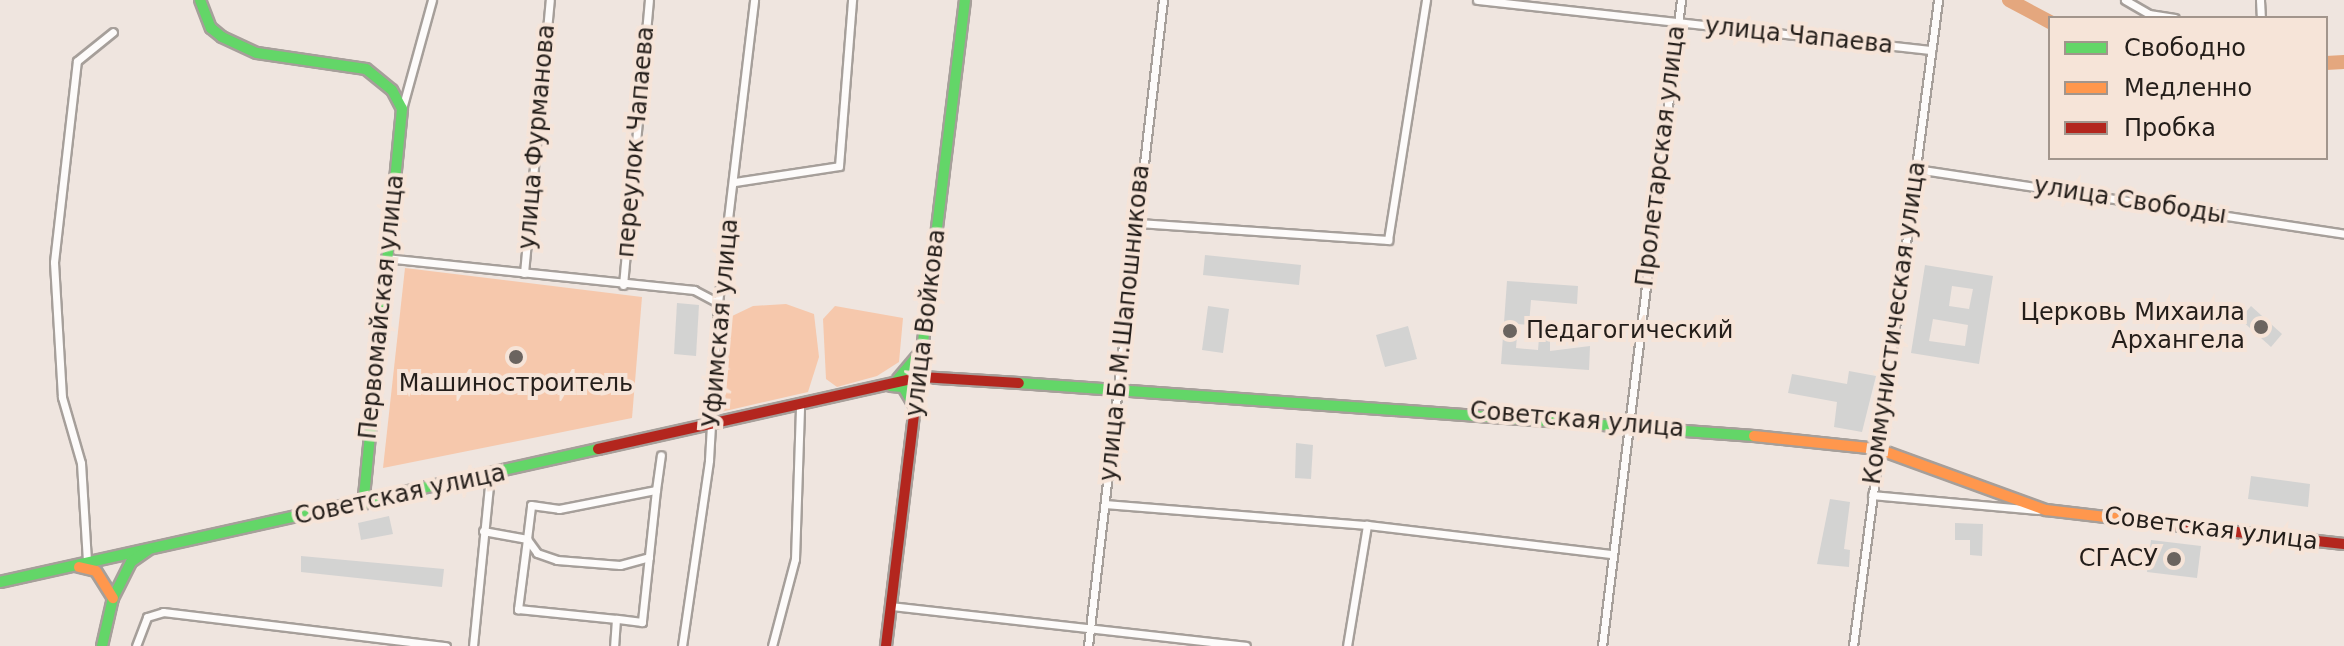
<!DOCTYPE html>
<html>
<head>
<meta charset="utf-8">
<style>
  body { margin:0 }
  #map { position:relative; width:2344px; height:646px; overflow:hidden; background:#efe5df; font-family:"DejaVu Sans",sans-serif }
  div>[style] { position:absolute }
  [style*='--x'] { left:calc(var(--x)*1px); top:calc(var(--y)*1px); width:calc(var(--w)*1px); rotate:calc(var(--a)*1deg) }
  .green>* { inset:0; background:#f6c8ac }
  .river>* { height:14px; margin:-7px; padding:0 7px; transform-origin:7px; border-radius:7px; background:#e4a77e }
  .building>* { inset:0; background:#d3d3d2 }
  .roads { filter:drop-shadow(2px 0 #a69f9a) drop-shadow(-2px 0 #a69f9a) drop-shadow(0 2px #a69f9a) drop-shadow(0 -2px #a69f9a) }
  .street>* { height:7px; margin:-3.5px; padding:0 3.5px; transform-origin:3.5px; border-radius:3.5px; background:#fdfbfa }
  .fast>* { height:10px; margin:-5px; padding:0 5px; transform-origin:5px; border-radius:5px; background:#63d668 }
  .slow>* { height:10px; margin:-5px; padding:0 5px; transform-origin:5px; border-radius:5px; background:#ff974d }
  .jam>* { height:10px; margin:-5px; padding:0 5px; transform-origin:5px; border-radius:5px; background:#b3261e }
  .dots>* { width:22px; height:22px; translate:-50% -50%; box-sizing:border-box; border:4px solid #f6e4d8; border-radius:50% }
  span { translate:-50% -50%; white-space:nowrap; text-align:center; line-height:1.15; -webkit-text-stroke:8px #f6e4d8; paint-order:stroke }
  .street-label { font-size:24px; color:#241e1a }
  .poi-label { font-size:24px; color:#241e1a }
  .right { translate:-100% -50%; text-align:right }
  .left { translate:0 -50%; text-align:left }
  .legend { position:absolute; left:2048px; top:16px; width:280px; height:144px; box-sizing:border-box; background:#f6e4d8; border:2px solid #a2958c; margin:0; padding:10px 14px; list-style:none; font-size:24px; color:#241e1a }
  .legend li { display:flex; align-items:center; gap:16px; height:40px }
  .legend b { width:40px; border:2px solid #a2958c }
</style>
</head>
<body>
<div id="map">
  <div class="green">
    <div style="clip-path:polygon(405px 268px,642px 297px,632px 418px,383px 468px)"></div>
    <div style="clip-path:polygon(786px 304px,814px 314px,819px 357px,808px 392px,721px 412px,719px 334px,728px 318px,753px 306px)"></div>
    <div style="clip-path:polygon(835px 306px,903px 318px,899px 362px,877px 376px,837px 387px,826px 379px,823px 319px)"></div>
  </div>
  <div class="river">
    <div style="--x:2009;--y:0;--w:47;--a:28.2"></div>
    <div style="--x:2326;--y:63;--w:18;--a:-3"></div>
  </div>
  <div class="building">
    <div style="clip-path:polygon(1205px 255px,1301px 265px,1299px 285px,1203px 275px)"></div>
    <div style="clip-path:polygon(evenodd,1925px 265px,1993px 276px,1979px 364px,1911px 353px,1925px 265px,1952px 286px,1973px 289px,1969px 309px,1949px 306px,1952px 286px,1925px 265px,1933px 319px,1968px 325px,1965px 346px,1929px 341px,1933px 319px)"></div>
    <div style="clip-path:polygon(1507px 281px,1578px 286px,1577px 304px,1531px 300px,1529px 325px,1518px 324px,1516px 348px,1538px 350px,1539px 338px,1550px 339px,1550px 351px,1590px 346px,1589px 370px,1501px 364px)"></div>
    <div style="clip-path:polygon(677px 303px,699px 305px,696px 356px,674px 354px)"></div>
    <div style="clip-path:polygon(1208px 306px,1229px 309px,1223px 353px,1202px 350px)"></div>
    <div style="clip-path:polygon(2251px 306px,2282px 334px,2271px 347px,2240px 319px)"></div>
    <div style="clip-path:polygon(1408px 326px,1417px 359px,1385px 367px,1376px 335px)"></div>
    <div style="clip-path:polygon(1849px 371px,1876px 376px,1862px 432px,1834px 427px,1837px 402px,1788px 393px,1792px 374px,1847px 384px)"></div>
    <div style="clip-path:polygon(1296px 443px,1313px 445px,1311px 479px,1295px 478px)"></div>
    <div style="clip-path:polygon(2251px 476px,2310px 484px,2308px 507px,2248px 499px)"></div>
    <div style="clip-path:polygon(1830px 499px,1850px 502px,1844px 549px,1850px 550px,1849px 567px,1817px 564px)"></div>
    <div style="clip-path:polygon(389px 516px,393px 534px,361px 540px,358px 523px)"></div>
    <div style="clip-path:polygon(1955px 523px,1983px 524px,1982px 556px,1970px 555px,1970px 540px,1955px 540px)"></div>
    <div style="clip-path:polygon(2151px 540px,2201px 546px,2197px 578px,2147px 572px)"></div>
    <div style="clip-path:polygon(301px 556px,444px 569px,442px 587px,301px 572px)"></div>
  </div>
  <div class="roads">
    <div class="street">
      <div style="--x:1477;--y:0;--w:457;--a:6.3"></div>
      <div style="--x:2125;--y:0;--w:28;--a:30"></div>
      <div style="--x:2149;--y:14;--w:26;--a:9"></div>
      <div style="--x:2260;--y:0;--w:18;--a:87"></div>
      <div style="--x:402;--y:109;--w:113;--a:-74.6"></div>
      <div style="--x:1916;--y:169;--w:433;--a:8.6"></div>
      <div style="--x:735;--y:182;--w:105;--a:-8.7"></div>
      <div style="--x:839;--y:166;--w:167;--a:-85.5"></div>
      <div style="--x:1138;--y:223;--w:251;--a:3.9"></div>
      <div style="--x:1388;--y:240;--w:243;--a:-81"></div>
      <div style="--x:385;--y:258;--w:311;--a:5.9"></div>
      <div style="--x:694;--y:290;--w:27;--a:28"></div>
      <div style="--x:524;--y:273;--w:274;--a:-84.6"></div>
      <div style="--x:623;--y:285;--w:286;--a:-84.8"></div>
      <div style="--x:656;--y:490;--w:35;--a:-82"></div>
      <div style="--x:1872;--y:495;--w:166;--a:5.2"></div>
      <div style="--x:1105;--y:504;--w:263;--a:4.6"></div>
      <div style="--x:1367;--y:525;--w:246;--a:6.8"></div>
      <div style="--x:483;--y:531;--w:45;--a:10.3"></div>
      <div style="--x:527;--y:539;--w:34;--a:-83"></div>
      <div style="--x:531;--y:505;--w:28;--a:8"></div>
      <div style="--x:559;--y:509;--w:99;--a:-11.1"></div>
      <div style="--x:656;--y:490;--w:133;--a:96.1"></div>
      <div style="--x:642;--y:622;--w:26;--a:-173"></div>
      <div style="--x:616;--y:619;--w:27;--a:94"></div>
      <div style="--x:527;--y:539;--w:71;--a:97.3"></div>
      <div style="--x:518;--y:609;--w:99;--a:5.8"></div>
      <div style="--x:527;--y:539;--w:17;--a:54"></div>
      <div style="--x:537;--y:553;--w:21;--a:19"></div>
      <div style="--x:557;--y:560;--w:63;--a:4.5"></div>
      <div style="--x:620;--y:565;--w:30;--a:-15"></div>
      <div style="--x:87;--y:561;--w:98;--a:-93.5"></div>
      <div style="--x:81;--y:463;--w:69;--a:-106.1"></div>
      <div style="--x:62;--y:397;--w:135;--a:-93.4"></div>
      <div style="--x:54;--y:262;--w:202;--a:-83.5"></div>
      <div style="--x:77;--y:61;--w:46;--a:-38.9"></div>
      <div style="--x:891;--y:606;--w:357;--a:6.4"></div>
      <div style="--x:136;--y:646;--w:31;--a:-69"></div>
      <div style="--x:147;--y:617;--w:17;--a:-17"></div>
      <div style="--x:163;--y:612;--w:285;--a:6.9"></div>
      <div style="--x:473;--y:646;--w:172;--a:-84.3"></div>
      <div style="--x:682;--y:646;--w:188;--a:-81.7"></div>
      <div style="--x:709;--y:460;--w:157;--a:-86.7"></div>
      <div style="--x:718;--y:303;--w:305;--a:-83.2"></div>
      <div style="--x:772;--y:646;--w:90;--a:-75.2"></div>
      <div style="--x:795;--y:559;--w:152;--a:-88.1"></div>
      <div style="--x:1088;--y:646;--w:650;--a:-83.38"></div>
      <div style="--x:1347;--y:646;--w:123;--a:-80.6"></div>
      <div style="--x:1602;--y:646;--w:651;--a:-83.03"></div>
      <div style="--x:1853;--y:646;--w:652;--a:-82.5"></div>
    </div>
    <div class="fast">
      <div style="--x:200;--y:0;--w:30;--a:69"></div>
      <div style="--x:211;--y:28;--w:14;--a:39"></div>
      <div style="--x:222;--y:37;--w:38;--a:25"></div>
      <div style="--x:257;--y:53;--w:110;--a:8.4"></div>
      <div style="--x:366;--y:69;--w:33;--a:39"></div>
      <div style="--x:392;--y:90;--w:21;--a:62"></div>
      <div style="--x:402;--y:109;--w:397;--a:95.6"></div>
      <div style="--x:898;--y:379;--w:34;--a:-50"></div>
      <div style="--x:1019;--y:383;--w:737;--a:4.12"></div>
      <div style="--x:891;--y:386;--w:12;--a:5"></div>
      <div style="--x:903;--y:387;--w:23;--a:59"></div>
      <div style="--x:916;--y:399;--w:402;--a:-83"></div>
      <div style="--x:0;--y:582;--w:613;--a:-12.54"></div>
      <div style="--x:102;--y:646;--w:49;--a:-77.1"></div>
      <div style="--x:113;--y:598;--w:40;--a:-63.4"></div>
      <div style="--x:131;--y:562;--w:21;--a:-35"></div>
    </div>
    <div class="slow">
      <div style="--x:1754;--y:436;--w:125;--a:6"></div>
      <div style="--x:1878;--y:449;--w:179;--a:20"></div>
      <div style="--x:2046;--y:510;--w:120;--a:6.7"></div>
      <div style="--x:79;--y:567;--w:17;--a:13"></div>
      <div style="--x:96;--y:571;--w:32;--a:58"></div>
    </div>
    <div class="jam">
      <div style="--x:598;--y:449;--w:331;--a:-12.6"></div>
      <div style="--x:921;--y:377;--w:98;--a:3.5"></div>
      <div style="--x:2165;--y:524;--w:180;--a:6.4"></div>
      <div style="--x:886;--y:646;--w:249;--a:-83.1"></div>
    </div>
  </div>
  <div class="dots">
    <div style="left:2261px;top:327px;background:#6b645f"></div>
    <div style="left:1510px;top:331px;background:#6b645f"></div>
    <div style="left:516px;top:357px;background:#6b645f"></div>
    <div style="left:2174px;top:559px;background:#6b645f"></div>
  </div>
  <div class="street-label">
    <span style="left:1799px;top:36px;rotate:6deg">улица Чапаева</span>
    <span style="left:537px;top:137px;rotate:-85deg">улица Фурманова</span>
    <span style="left:636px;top:142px;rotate:-85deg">переулок Чапаева</span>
    <span style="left:1661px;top:156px;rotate:-83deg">Пролетарская улица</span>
    <span style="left:2130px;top:201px;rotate:9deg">улица Свободы</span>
    <span style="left:382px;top:307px;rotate:-84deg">Первомайская улица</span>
    <span style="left:721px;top:323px;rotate:-85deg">Уфимская улица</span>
    <span style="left:926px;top:323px;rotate:-83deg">улица Войкова</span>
    <span style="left:1125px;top:323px;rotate:-84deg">улица Б.М.Шапошникова</span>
    <span style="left:1895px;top:323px;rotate:-82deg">Коммунистическая улица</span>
    <span style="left:1577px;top:420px;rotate:5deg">Советская улица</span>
    <span style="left:400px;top:495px;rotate:-12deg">Советская улица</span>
    <span style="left:2211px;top:529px;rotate:7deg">Советская улица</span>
  </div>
  <div class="poi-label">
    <span class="right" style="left:2245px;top:327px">Церковь Михаила<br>Архангела</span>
    <span class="left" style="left:1526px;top:331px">Педагогический</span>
    <span style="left:516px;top:384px">Машиностроитель</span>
    <span class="right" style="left:2158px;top:559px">СГАСУ</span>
  </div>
  <ul class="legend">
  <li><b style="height:10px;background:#63d668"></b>Свободно</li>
  <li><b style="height:10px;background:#ff974d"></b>Медленно</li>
  <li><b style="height:10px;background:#b3261e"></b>Пробка</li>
  </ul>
</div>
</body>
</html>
